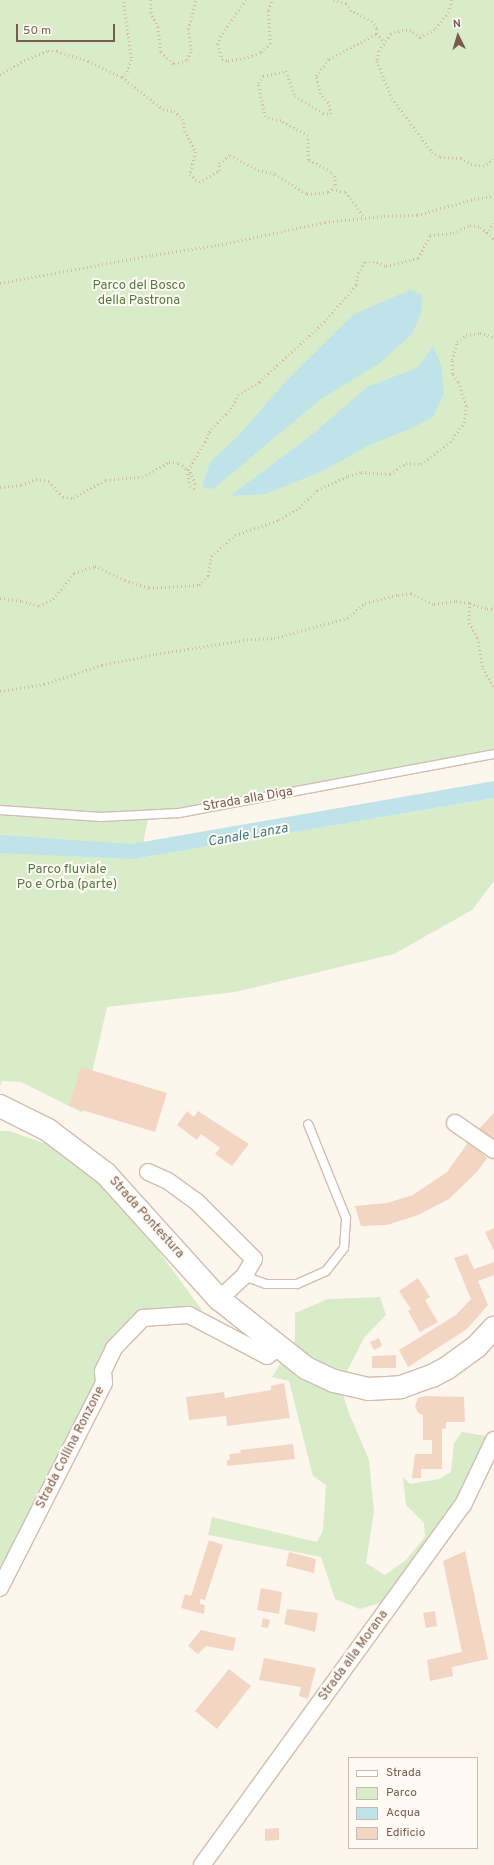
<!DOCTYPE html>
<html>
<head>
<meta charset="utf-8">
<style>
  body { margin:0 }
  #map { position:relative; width:494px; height:1865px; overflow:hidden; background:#fdf6ec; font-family:Overpass,sans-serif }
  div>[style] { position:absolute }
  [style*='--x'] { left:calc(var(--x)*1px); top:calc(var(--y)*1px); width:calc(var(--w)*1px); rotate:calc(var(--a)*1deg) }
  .green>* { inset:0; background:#d8ecc9 }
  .water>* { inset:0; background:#bfe3e8 }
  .building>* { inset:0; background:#f3d5c3 }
  .path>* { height:2.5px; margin-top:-1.25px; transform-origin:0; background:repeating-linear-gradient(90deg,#d9b8a5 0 1px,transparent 0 4px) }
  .roads { filter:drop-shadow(1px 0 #d1beb0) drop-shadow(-1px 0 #d1beb0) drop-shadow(0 1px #d1beb0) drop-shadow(0 -1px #d1beb0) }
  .service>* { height:8px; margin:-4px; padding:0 4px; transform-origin:4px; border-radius:4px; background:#fff }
  .minor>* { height:16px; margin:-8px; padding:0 8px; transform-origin:8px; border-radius:8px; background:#fff }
  .secondary>* { height:22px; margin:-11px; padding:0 11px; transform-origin:11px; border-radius:11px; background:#fff }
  span { translate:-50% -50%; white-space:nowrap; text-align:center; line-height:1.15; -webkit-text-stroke:4px #fffaf3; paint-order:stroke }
  .park-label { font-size:13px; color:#537a41 }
  .street-label { font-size:13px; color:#7a5c4d }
  .water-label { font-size:14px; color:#437c86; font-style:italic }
  .legend { position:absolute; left:348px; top:1757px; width:130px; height:92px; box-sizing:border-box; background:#fffaf3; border:1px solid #cabbb1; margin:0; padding:5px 7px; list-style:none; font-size:12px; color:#7a5c4d }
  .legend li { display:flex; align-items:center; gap:8px; height:20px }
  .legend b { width:20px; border:1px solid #cabbb1 }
  .north { position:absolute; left:438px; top:16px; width:40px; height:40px; -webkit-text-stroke:3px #fffaf3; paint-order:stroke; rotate:355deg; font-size:11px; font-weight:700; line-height:16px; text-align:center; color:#7a5c4d }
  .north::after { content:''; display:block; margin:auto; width:14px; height:18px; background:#7a5c4d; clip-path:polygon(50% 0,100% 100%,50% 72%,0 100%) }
  .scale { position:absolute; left:16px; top:24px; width:99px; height:18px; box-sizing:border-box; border:2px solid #7a5c4d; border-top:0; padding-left:5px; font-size:12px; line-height:14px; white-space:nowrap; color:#7a5c4d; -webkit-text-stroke:3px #fffaf3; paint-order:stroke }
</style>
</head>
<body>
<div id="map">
  <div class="green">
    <div style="clip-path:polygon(0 0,494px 0,494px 755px,149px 815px,140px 858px,494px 798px,494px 881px,472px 910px,394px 954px,235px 992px,107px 1007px,83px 1113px,21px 1082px,2px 1081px,0 1086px)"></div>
    <div style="clip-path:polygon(0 1131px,9px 1131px,58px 1148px,127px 1208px,202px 1310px,134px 1320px,0 1587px)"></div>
    <div style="clip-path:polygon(380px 1297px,386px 1315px,364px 1338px,340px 1385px,349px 1413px,369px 1460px,374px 1512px,366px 1563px,385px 1575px,406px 1560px,425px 1537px,424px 1523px,406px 1505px,403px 1477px,410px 1484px,439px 1479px,451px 1472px,454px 1443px,462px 1432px,486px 1436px,484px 1458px,393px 1599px,360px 1609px,335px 1599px,321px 1557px,208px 1535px,212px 1517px,317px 1542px,323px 1530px,326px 1485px,313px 1476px,289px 1381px,272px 1377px,295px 1341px,295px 1313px,328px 1299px)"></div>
  </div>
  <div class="water">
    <div style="clip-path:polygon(410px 290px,422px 294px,421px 313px,412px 334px,380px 363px,321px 399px,213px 489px,202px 487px,210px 462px,238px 436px,289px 378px,354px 314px)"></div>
    <div style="clip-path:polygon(433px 346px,441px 365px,444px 393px,433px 417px,410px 429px,369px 445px,325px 470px,265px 494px,230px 496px,314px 433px,367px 387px,417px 368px)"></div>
    <div style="clip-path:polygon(494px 781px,494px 798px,134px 859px,0 853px,0 835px,131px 844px)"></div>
  </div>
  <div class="building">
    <div style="clip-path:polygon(81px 1067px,167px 1093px,155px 1132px,69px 1106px)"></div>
    <div style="clip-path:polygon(187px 1111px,194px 1117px,198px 1111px,249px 1144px,232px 1166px,215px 1154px,220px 1148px,201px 1134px,197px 1140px,177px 1125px)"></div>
    <div style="clip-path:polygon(494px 1113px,494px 1143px,478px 1130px)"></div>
    <div style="clip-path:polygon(469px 1141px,487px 1158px,477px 1172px,449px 1199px,418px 1215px,387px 1225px,361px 1226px,355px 1206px,387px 1203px,413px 1195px,447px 1172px)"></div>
    <div style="clip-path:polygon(494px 1228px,494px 1251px,485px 1232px)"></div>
    <div style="clip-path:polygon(467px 1254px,474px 1269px,494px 1262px,494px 1275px,478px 1281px,488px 1305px,467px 1329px,408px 1367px,399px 1350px,456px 1315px,471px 1299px,454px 1258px)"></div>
    <div style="clip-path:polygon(418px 1278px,430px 1297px,425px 1300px,438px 1322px,420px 1332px,408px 1311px,411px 1309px,399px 1291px)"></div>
    <div style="clip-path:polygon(379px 1338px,382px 1346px,374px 1350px,370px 1342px)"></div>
    <div style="clip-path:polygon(396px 1355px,396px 1368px,372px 1368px,372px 1356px)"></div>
    <div style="clip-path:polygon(284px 1383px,290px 1418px,227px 1426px,226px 1416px,189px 1420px,186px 1397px,224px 1392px,225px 1398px,271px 1390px,271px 1386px)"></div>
    <div style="clip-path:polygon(426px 1396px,464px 1397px,465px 1422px,446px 1422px,446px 1428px,442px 1429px,442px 1469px,421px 1469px,421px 1478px,412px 1478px,415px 1454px,432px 1454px,432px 1440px,423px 1440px,423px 1415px,418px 1413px,415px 1406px,418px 1398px)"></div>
    <div style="clip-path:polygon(293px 1444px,295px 1459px,227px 1466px,227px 1460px,230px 1460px,229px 1454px,241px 1453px,240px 1450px)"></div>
    <div style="clip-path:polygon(209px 1540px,223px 1545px,205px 1600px,200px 1599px,200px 1604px,205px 1605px,204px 1614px,181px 1608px,185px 1594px,191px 1596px)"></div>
    <div style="clip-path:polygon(465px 1551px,488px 1659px,452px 1667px,453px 1676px,430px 1681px,427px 1660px,462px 1652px,443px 1561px)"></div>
    <div style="clip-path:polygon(289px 1552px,316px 1559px,314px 1573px,286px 1566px)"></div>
    <div style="clip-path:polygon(261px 1588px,282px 1592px,279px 1614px,257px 1610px)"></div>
    <div style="clip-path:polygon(287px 1609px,318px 1613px,315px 1632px,284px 1624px)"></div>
    <div style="clip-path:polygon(435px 1611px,437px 1626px,426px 1628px,423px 1613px)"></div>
    <div style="clip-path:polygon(263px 1618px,270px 1620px,268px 1628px,261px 1627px)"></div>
    <div style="clip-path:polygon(201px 1630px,236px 1638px,233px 1651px,206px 1646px,198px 1654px,188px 1646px)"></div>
    <div style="clip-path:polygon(264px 1658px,316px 1668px,308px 1699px,299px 1696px,301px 1687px,259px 1680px)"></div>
    <div style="clip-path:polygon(229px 1669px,251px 1686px,217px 1729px,195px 1711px)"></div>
    <div style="clip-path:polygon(279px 1828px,279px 1840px,265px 1841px,265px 1829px)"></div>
  </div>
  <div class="path">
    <div style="--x:151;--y:0;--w:12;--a:90"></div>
    <div style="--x:151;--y:12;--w:17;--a:65"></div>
    <div style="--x:158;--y:27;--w:25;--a:83"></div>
    <div style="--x:161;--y:52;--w:18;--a:43"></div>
    <div style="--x:174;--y:64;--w:14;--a:-17"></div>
    <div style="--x:187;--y:60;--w:11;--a:-68"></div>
    <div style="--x:191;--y:50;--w:21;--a:-98"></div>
    <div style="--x:188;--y:29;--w:30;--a:-75"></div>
    <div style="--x:246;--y:0;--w:44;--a:124.8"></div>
    <div style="--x:221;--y:36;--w:9;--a:111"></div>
    <div style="--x:218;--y:44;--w:16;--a:75"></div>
    <div style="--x:222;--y:59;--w:6;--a:18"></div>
    <div style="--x:228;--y:61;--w:25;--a:-12"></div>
    <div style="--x:252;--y:56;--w:10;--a:-24"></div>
    <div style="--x:261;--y:52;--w:12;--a:-42"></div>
    <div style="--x:270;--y:44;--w:34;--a:-93"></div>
    <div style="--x:268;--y:10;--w:11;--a:-68"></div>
    <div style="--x:452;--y:0;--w:12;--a:104"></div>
    <div style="--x:449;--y:12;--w:23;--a:128"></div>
    <div style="--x:435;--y:30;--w:17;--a:152"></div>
    <div style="--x:420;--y:38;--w:11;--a:-142"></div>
    <div style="--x:411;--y:31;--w:8;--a:-173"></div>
    <div style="--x:403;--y:30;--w:13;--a:162"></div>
    <div style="--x:391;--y:34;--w:21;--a:125"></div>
    <div style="--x:379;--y:51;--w:10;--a:101"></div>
    <div style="--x:377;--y:61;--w:40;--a:68"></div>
    <div style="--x:392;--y:98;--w:67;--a:53.5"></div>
    <div style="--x:432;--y:152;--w:9;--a:32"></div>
    <div style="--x:440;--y:157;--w:21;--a:3"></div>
    <div style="--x:461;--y:158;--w:12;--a:31"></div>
    <div style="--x:471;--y:164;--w:12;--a:9"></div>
    <div style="--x:483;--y:166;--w:13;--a:-32"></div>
    <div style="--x:376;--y:34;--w:11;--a:38"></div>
    <div style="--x:0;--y:75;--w:28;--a:-32"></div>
    <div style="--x:24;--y:60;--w:26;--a:-21"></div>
    <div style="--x:48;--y:51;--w:9;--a:0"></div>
    <div style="--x:57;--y:51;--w:33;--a:18"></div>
    <div style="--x:88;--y:61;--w:38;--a:25"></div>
    <div style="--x:122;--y:77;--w:52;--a:38"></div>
    <div style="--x:163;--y:109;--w:11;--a:10"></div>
    <div style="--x:174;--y:111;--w:12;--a:42"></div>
    <div style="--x:183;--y:119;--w:12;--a:81"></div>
    <div style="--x:185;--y:131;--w:24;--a:62"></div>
    <div style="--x:196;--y:152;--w:23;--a:105"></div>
    <div style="--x:190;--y:174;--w:12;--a:42"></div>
    <div style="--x:199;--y:182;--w:23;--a:-29"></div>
    <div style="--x:219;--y:171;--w:8;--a:-90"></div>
    <div style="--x:219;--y:163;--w:14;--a:-36"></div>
    <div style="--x:230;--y:155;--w:32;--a:28"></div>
    <div style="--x:258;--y:170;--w:17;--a:13"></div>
    <div style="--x:275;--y:174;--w:38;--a:32"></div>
    <div style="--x:307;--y:194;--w:21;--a:-5"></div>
    <div style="--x:328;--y:192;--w:10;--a:-45"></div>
    <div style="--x:335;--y:185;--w:8;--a:-90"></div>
    <div style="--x:335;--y:177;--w:6;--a:-129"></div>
    <div style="--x:331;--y:172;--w:26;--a:-152"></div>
    <div style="--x:308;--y:160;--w:24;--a:-90"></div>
    <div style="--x:308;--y:136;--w:31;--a:-151"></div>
    <div style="--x:281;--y:121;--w:16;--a:-166"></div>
    <div style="--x:265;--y:117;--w:35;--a:-102"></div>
    <div style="--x:258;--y:83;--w:9;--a:-54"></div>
    <div style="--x:263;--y:76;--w:24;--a:-12"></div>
    <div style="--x:286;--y:71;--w:27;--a:70"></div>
    <div style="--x:295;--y:96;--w:33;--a:31"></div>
    <div style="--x:323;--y:113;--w:8;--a:7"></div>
    <div style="--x:331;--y:114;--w:11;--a:-105"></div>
    <div style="--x:328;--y:103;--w:12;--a:-132"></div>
    <div style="--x:320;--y:94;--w:18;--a:-103"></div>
    <div style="--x:316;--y:76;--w:21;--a:-53"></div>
    <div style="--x:329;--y:59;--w:53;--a:-28"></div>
    <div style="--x:376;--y:34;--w:6;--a:-81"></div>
    <div style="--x:377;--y:28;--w:8;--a:-130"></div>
    <div style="--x:372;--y:22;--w:24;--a:-152"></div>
    <div style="--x:351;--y:11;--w:9;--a:-126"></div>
    <div style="--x:346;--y:4;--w:15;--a:-164"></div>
    <div style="--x:122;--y:77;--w:7;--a:-45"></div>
    <div style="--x:127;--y:72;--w:15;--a:-74"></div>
    <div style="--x:131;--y:58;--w:59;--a:-97.9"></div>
    <div style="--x:332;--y:189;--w:14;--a:12"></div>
    <div style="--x:346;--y:192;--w:31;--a:54"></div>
    <div style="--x:486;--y:233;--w:13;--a:-51"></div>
    <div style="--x:0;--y:283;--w:155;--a:-10.4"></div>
    <div style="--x:152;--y:255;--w:67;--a:-8.6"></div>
    <div style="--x:218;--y:245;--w:109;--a:-12.1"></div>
    <div style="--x:325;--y:222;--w:59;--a:-5.8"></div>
    <div style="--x:384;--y:216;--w:33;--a:-2"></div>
    <div style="--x:417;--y:215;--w:59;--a:-15.7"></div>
    <div style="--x:474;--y:199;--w:20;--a:-9"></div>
    <div style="--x:188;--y:470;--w:33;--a:-59"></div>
    <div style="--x:205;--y:442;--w:11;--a:-68"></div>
    <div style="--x:209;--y:432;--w:35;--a:-47"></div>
    <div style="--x:233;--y:406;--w:12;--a:-66"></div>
    <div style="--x:238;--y:395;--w:25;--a:-32"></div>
    <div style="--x:259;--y:382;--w:88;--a:-42.7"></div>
    <div style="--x:324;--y:322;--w:49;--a:-49.1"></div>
    <div style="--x:356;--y:285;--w:12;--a:-81"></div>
    <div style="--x:358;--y:273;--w:13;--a:-58"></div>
    <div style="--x:365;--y:262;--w:12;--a:0"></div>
    <div style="--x:377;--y:262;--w:10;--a:24"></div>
    <div style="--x:386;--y:266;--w:33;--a:-14"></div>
    <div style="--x:418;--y:258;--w:26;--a:-62"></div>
    <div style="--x:430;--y:235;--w:23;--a:-5"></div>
    <div style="--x:453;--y:233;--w:19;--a:-25"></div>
    <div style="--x:470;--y:225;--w:11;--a:10"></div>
    <div style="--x:481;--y:227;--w:18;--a:43"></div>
    <div style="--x:0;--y:487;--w:21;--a:-5"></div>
    <div style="--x:21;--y:485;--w:16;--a:-22"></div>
    <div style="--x:36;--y:479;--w:13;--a:9"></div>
    <div style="--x:49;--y:481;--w:21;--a:49"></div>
    <div style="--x:63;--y:497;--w:10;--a:6"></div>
    <div style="--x:73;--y:498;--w:38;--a:-29"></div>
    <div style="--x:106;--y:480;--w:36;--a:-5"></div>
    <div style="--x:142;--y:477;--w:31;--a:-29"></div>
    <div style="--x:169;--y:462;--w:10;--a:6"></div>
    <div style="--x:179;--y:463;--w:11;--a:38"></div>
    <div style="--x:188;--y:470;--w:16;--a:83"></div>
    <div style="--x:190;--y:486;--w:5;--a:37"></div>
    <div style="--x:194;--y:489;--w:5;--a:-79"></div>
    <div style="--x:195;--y:484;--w:16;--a:-112"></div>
    <div style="--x:0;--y:598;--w:22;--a:8"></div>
    <div style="--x:22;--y:601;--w:18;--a:16"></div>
    <div style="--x:39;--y:606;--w:16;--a:-27"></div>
    <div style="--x:53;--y:599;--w:33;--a:-51"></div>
    <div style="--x:74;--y:573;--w:22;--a:-18"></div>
    <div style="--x:95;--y:566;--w:33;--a:25"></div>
    <div style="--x:125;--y:580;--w:25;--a:18"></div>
    <div style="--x:149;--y:588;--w:50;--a:-3.4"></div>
    <div style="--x:199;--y:585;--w:13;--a:-45"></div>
    <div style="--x:208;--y:576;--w:20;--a:-81"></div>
    <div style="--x:211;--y:556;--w:32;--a:-41"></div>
    <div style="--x:235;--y:535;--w:46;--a:-18.8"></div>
    <div style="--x:279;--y:520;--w:23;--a:-31"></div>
    <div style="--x:299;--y:508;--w:25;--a:-45"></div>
    <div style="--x:317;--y:490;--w:34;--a:-24"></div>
    <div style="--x:348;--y:476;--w:14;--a:-17"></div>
    <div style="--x:361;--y:472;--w:29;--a:4"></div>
    <div style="--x:390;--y:474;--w:19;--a:-35"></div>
    <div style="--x:406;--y:463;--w:15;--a:4"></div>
    <div style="--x:421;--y:464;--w:36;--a:-37"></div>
    <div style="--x:450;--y:442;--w:24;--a:-54"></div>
    <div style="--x:464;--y:423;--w:17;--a:-83"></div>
    <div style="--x:466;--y:406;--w:25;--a:-108"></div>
    <div style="--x:458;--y:382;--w:10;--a:-127"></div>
    <div style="--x:452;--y:374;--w:14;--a:-90"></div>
    <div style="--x:452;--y:360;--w:19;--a:-74"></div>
    <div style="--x:457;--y:342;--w:11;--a:-38"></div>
    <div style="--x:466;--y:335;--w:14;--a:-8"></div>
    <div style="--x:480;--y:333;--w:15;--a:16"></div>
    <div style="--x:470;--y:603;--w:20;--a:93"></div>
    <div style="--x:469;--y:623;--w:17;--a:59"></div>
    <div style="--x:478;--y:638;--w:30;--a:81"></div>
    <div style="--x:483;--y:668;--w:22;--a:60"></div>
    <div style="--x:0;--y:691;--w:45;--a:-9"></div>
    <div style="--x:44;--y:684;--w:61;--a:-18.1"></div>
    <div style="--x:102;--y:665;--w:55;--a:-11.5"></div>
    <div style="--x:156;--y:654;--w:96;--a:-9"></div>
    <div style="--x:251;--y:639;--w:23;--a:-2"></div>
    <div style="--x:274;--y:638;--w:76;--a:-15.3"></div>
    <div style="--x:347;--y:618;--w:23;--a:-40"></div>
    <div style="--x:365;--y:603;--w:34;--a:-14"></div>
    <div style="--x:398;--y:595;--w:13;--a:-9"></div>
    <div style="--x:411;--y:593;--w:25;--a:26"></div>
    <div style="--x:434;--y:604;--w:22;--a:-8"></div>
    <div style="--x:456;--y:601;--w:14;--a:8"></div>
    <div style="--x:470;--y:603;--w:18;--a:19"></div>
    <div style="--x:487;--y:609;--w:7;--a:-8"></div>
  </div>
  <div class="roads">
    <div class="service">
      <div style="--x:0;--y:810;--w:101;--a:4"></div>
      <div style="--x:101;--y:817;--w:78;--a:-2.9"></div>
      <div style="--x:179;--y:813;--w:320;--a:-10.6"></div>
      <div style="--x:244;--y:1276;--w:23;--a:20"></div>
      <div style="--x:266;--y:1284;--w:31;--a:0"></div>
      <div style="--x:297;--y:1284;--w:32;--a:-24"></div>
      <div style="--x:326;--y:1271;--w:29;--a:-52"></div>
      <div style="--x:344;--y:1248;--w:30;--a:-86"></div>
      <div style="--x:346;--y:1218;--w:101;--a:-112"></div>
    </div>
    <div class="minor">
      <div style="--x:455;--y:1123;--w:47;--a:34.7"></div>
      <div style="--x:148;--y:1172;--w:22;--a:24"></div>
      <div style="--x:168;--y:1181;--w:34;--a:36"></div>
      <div style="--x:196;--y:1201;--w:82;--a:45"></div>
      <div style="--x:254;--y:1259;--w:20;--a:120"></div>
      <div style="--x:244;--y:1276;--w:34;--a:137"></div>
      <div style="--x:0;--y:1588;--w:230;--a:-63.1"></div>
      <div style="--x:104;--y:1383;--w:12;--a:-95"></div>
      <div style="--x:103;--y:1371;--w:25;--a:-64"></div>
      <div style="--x:114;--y:1348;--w:42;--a:-46"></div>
      <div style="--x:143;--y:1318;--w:46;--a:-3.7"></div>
      <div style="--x:189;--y:1315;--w:88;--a:27.7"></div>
      <div style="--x:267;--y:1356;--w:15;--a:-37"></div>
      <div style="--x:202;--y:1865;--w:445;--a:-54.1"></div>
      <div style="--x:463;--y:1505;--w:72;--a:-64.5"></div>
    </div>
    <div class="secondary">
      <div style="--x:0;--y:1106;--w:54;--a:26.6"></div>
      <div style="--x:48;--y:1130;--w:73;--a:37.2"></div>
      <div style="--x:106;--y:1174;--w:169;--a:47.9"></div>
      <div style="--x:219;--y:1299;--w:111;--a:38.4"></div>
      <div style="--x:306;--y:1368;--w:31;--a:25"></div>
      <div style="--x:334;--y:1381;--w:35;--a:13"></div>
      <div style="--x:368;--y:1389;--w:33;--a:-3"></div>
      <div style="--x:401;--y:1387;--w:33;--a:-20"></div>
      <div style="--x:432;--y:1376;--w:17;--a:-28"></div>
      <div style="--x:447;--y:1368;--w:37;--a:-36"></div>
      <div style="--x:477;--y:1346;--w:25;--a:-47"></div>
    </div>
  </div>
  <div class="park-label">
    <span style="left:139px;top:294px">Parco del Bosco<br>della Pastrona</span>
    <span style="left:67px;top:878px">Parco fluviale<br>Po e Orba (parte)</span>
  </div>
  <div class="street-label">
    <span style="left:248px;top:800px;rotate:-10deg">Strada alla Diga</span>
    <span style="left:146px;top:1218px;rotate:48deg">Strada Pontestura</span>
    <span style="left:71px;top:1448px;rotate:-63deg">Strada Collina Ronzone</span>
    <span style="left:354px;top:1656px;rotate:-54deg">Strada alla Morana</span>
  </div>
  <div class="water-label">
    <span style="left:248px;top:836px;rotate:-10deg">Canale Lanza</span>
  </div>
  <ul class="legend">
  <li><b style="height:5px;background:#fff"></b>Strada</li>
  <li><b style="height:11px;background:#d8ecc9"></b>Parco</li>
  <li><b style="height:11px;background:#bfe3e8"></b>Acqua</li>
  <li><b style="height:11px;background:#f3d5c3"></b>Edificio</li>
  </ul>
  <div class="north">N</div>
  <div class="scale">50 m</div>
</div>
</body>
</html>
